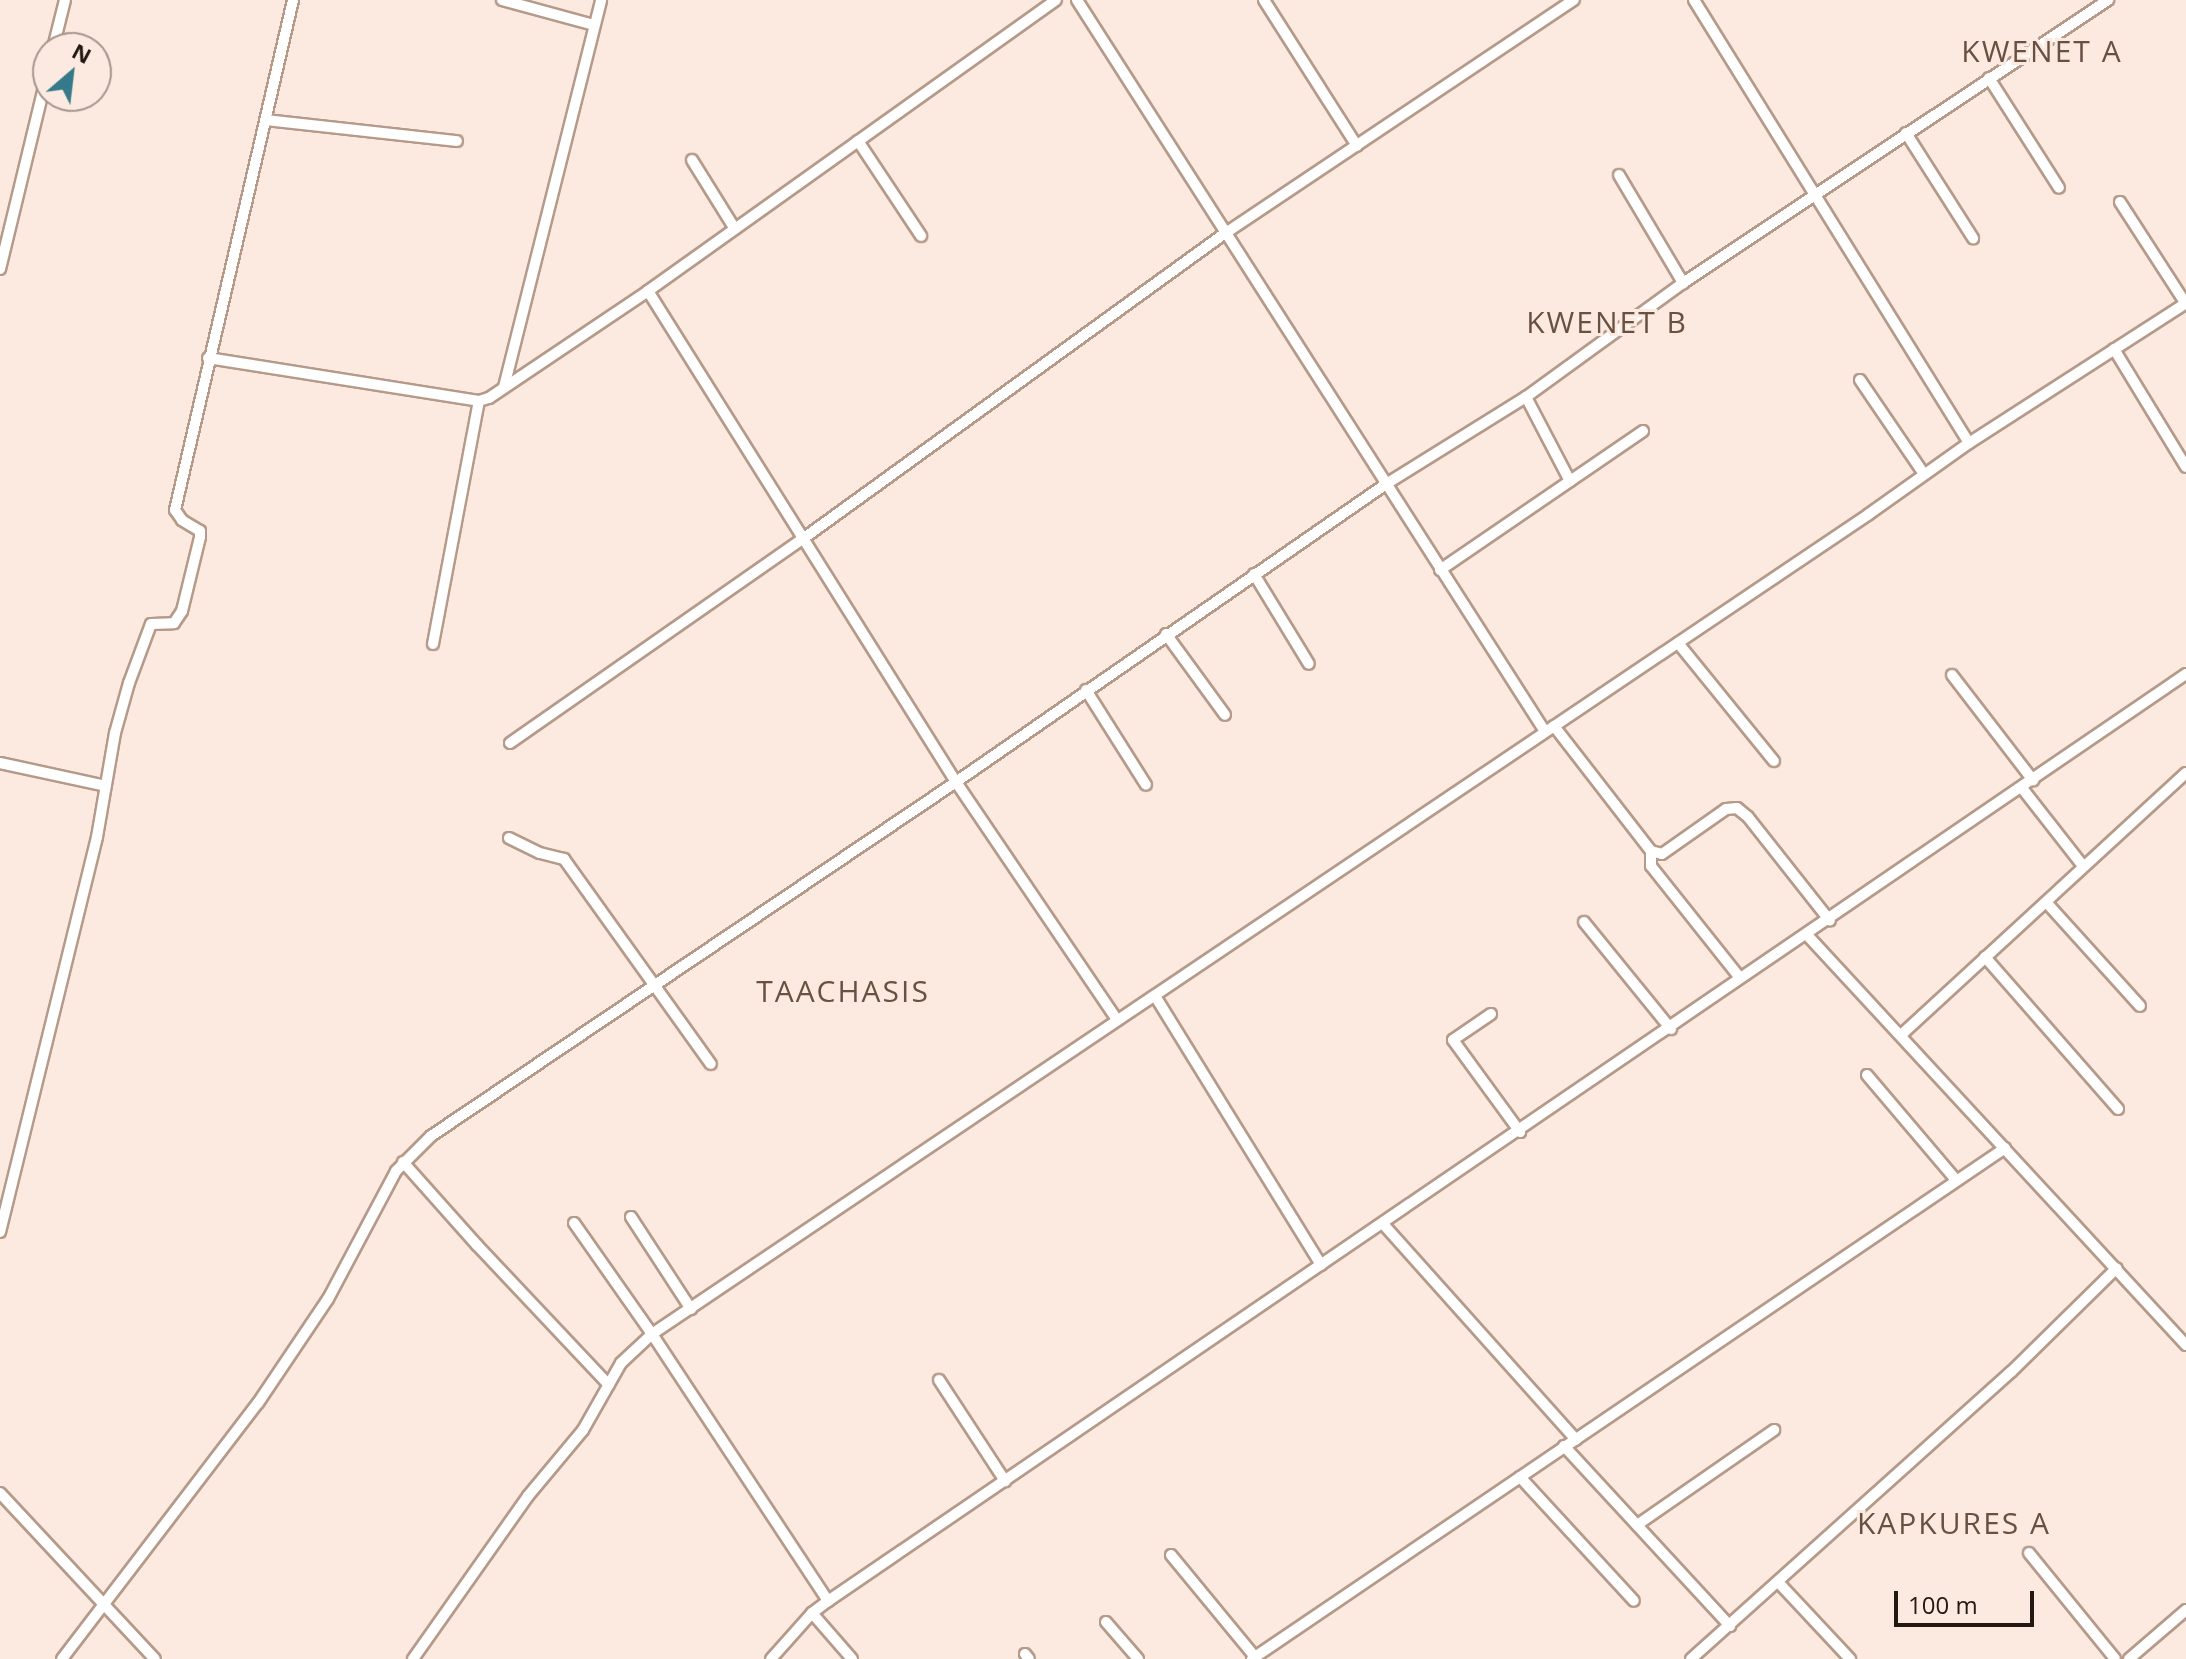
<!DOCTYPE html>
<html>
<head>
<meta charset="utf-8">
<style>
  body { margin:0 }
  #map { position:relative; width:2186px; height:1659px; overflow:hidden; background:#fceae0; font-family:"Open Sans",sans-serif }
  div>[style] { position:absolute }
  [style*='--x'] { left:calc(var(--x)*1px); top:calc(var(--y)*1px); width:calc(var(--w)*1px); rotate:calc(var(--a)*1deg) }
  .roads { filter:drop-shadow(2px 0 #b59a8a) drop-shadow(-2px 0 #b59a8a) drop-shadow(0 2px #b59a8a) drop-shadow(0 -2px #b59a8a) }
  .minor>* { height:10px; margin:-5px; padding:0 5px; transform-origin:5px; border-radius:5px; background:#fff }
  span { translate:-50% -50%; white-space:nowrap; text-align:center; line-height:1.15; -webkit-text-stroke:6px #fceae0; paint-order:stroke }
  .quarter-label { font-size:30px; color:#695142; letter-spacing:2px }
  .north { position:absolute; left:32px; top:32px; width:80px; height:80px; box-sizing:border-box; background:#fceae0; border:2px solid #a5968e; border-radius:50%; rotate:28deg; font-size:22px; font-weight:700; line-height:32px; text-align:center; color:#231913 }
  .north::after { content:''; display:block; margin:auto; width:28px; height:36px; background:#36798a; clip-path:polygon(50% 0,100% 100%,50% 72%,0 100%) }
  .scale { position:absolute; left:1894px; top:1591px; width:140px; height:36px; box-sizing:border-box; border:4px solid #231913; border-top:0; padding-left:10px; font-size:24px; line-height:28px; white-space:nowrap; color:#231913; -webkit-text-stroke:6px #fceae0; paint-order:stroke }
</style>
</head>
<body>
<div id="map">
  <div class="roads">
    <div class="minor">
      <div style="--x:502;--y:0;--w:95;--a:15.2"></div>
      <div style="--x:1077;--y:0;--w:867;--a:57.39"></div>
      <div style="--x:1264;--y:0;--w:173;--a:57.5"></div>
      <div style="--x:1694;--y:0;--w:521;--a:58.17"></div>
      <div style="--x:53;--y:48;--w:49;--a:-76"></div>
      <div style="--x:1989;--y:78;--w:130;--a:57.5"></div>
      <div style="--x:266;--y:120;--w:192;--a:6.3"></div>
      <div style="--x:1906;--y:133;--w:125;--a:57.5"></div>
      <div style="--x:858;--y:141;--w:114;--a:56.4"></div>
      <div style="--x:692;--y:160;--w:81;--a:58.1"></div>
      <div style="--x:1619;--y:175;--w:126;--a:59.3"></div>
      <div style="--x:2120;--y:202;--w:121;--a:57.1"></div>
      <div style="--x:0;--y:269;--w:205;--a:-76.4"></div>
      <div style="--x:648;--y:291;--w:580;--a:57.9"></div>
      <div style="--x:956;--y:782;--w:287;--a:55.9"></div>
      <div style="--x:2114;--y:349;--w:138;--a:58.6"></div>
      <div style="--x:208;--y:358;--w:274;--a:9"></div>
      <div style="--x:479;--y:401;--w:10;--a:-17"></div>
      <div style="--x:489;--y:398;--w:192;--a:-33.9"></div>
      <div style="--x:648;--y:291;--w:501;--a:-35.5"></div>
      <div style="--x:1860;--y:380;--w:114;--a:55.8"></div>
      <div style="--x:504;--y:387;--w:399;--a:-75.9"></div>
      <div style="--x:1526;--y:397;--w:95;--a:62.4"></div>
      <div style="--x:1440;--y:570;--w:246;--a:-34.4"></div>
      <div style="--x:1254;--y:574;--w:105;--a:58.6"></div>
      <div style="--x:1166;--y:634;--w:100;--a:53.9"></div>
      <div style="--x:1678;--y:643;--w:152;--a:50.9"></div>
      <div style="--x:433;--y:644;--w:247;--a:-79.3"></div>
      <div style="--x:1952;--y:675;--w:133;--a:52.4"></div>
      <div style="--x:1086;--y:690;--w:112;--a:57.7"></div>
      <div style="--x:1554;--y:726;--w:158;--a:52.2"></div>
      <div style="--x:1651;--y:851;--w:11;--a:15"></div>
      <div style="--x:1662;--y:854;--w:78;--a:-35.1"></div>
      <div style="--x:1726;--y:809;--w:11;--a:-5"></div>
      <div style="--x:1737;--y:808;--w:14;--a:39"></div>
      <div style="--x:1748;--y:817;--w:132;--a:51.7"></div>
      <div style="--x:510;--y:743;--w:358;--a:-34.9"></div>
      <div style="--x:804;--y:538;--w:518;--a:-35.9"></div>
      <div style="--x:1224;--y:234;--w:421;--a:-33.8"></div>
      <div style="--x:0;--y:763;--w:108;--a:12.2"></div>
      <div style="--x:2022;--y:788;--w:99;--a:52"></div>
      <div style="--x:509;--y:838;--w:34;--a:26"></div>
      <div style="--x:540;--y:853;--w:25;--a:14"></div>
      <div style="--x:564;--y:859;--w:252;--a:54.4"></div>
      <div style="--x:1651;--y:851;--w:15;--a:90"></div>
      <div style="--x:1651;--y:866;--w:143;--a:51.5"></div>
      <div style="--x:2046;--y:902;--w:140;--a:47.9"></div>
      <div style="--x:1584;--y:922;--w:138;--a:50.9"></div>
      <div style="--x:1808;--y:936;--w:557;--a:47.26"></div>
      <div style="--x:1985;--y:957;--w:202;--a:48.8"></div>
      <div style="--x:1155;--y:996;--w:316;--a:58.3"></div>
      <div style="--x:1491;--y:1014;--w:46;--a:145.6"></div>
      <div style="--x:1453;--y:1040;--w:114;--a:53.9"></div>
      <div style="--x:1901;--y:1035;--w:387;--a:-42.6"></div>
      <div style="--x:1867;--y:1075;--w:138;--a:49.7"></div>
      <div style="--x:403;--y:1162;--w:111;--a:48.3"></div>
      <div style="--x:477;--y:1245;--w:192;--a:46.7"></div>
      <div style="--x:631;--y:1217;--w:110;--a:56.9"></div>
      <div style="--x:574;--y:1223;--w:136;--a:54.9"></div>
      <div style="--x:652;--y:1334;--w:320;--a:56.6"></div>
      <div style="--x:1384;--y:1225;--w:288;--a:48.2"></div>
      <div style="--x:0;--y:1232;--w:407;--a:-76.2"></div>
      <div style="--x:97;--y:837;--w:106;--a:-80.2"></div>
      <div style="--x:115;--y:733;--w:52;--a:-74.4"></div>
      <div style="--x:129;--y:683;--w:63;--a:-69.6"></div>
      <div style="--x:151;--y:624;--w:23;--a:-2"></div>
      <div style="--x:174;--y:623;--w:14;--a:-56"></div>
      <div style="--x:182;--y:611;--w:76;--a:-76.3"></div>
      <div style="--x:200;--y:537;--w:6;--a:-90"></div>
      <div style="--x:200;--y:531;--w:21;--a:-149"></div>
      <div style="--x:182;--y:520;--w:12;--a:-125"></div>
      <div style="--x:175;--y:510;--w:523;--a:-76.97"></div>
      <div style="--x:939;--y:1380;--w:121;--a:56.8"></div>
      <div style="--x:1564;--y:1446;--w:245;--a:47.3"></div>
      <div style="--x:1520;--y:1477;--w:168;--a:47.4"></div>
      <div style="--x:0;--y:1493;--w:227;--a:47"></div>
      <div style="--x:1637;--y:1525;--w:167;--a:-34.7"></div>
      <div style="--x:2029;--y:1553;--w:136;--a:50.9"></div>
      <div style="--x:1171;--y:1555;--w:132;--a:50.5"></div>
      <div style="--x:1779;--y:1583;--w:104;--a:46.9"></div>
      <div style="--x:812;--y:1613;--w:61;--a:49"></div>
      <div style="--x:1106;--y:1622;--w:49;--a:49.1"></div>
      <div style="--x:1025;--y:1654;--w:6;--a:51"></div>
      <div style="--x:62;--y:1659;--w:322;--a:-52.6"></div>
      <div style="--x:258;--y:1403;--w:125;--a:-56.1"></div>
      <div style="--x:328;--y:1299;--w:145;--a:-62"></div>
      <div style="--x:396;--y:1171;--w:49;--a:-45"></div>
      <div style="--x:431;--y:1136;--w:633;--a:-33.99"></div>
      <div style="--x:956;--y:782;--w:523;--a:-34.72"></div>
      <div style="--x:1386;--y:484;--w:165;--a:-31.9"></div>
      <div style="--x:1526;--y:397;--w:194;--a:-36"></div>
      <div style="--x:1683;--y:283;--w:511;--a:-33.66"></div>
      <div style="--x:413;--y:1659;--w:199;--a:-54.8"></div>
      <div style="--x:528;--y:1496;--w:86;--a:-50.2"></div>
      <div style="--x:583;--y:1430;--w:77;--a:-60.4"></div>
      <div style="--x:621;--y:1363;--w:42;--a:-43.1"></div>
      <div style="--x:652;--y:1334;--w:1467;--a:-33.97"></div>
      <div style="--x:1869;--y:514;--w:123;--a:-35.4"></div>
      <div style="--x:1969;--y:443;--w:258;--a:-32.8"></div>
      <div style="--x:771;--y:1659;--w:62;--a:-48.3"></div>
      <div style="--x:812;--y:1613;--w:20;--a:-37"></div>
      <div style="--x:828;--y:1601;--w:1644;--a:-34.32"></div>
      <div style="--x:1252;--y:1659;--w:910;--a:-34.16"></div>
      <div style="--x:1691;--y:1659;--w:430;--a:-41.9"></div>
      <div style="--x:2011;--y:1372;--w:148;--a:-44.5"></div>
      <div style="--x:2129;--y:1659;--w:75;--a:-40.7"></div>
    </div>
  </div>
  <div class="quarter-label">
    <span style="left:2042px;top:51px">KWENET A</span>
    <span style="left:1607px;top:322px">KWENET B</span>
    <span style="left:843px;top:991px">TAACHASIS</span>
    <span style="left:1954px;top:1523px">KAPKURES A</span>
  </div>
  <div class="north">N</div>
  <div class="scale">100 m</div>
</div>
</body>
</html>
